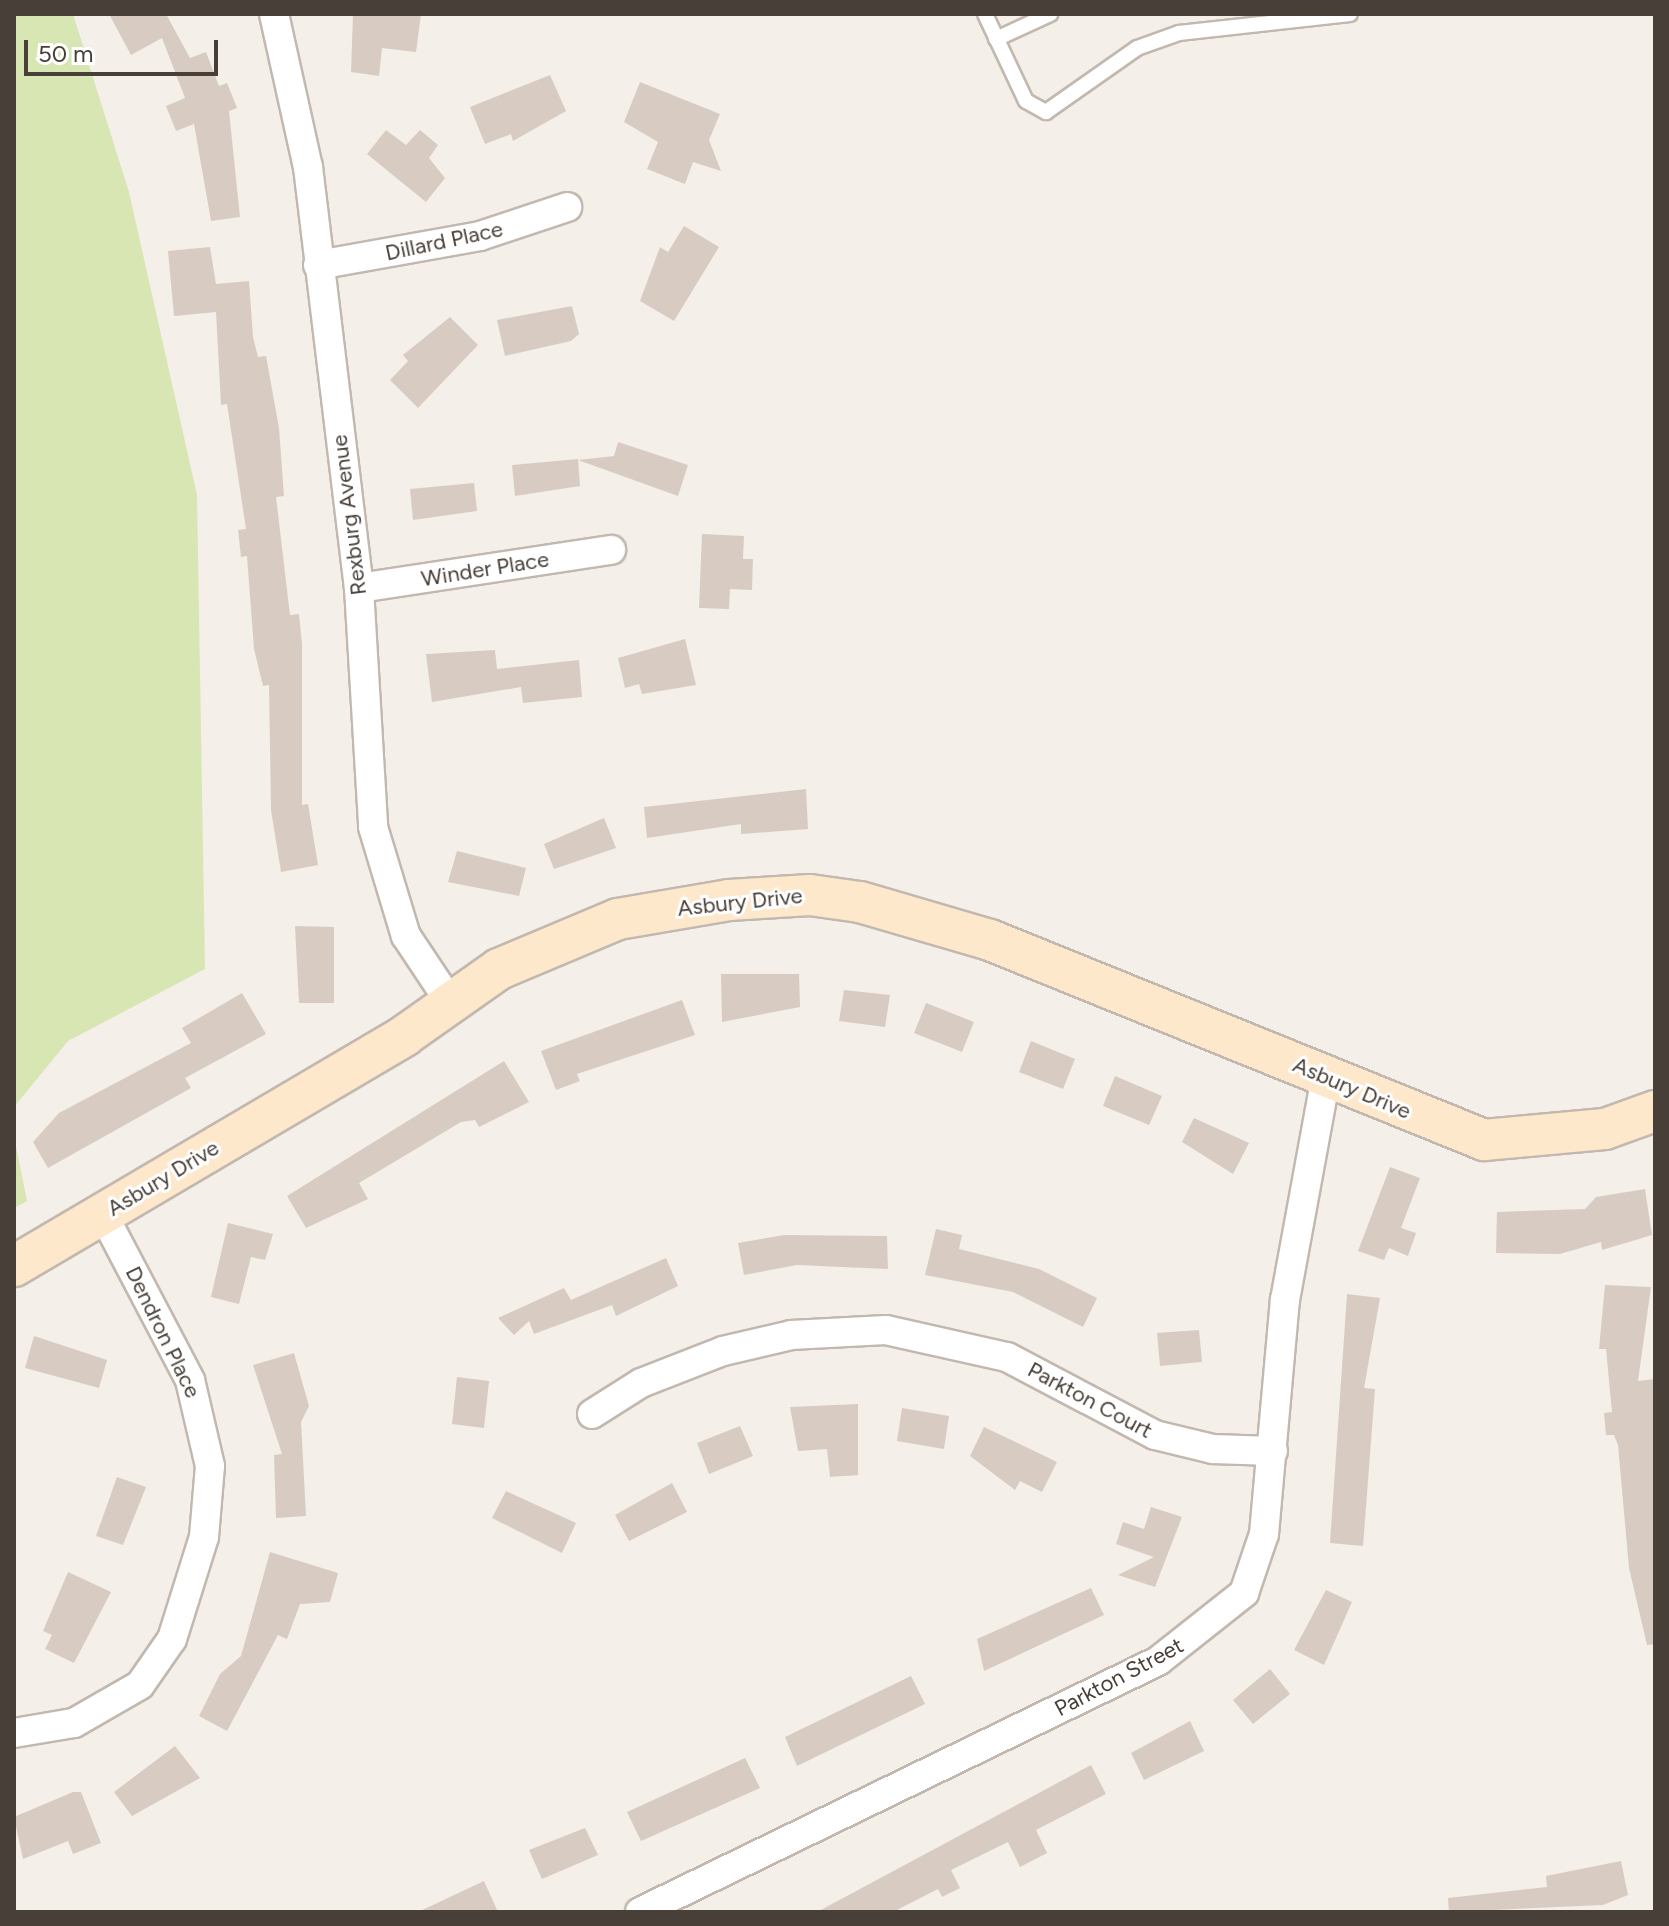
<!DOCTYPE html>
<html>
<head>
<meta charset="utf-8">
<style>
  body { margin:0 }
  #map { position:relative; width:1669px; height:1926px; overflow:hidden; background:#f4efe9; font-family:Figtree,sans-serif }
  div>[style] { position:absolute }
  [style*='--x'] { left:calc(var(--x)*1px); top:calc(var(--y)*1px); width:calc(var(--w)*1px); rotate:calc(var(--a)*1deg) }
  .green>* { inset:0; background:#d8e6b4 }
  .building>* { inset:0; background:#d8ccc2 }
  .roads { filter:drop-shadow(2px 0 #c2b8af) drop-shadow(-2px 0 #c2b8af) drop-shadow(0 2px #c2b8af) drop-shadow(0 -2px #c2b8af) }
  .lane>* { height:14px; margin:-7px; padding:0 7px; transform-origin:7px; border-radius:7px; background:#fff }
  .street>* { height:28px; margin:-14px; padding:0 14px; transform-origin:14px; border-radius:14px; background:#fff }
  .secondary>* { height:40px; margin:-20px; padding:0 20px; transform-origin:20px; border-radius:20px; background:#fde8cb }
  span { translate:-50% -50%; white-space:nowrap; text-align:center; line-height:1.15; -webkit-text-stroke:6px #fff; paint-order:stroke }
  .street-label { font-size:22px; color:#483f38 }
  .frame { position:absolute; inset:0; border:16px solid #483f38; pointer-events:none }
  .scale { position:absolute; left:24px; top:40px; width:194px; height:36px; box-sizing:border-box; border:4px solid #483f38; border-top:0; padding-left:10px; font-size:24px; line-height:28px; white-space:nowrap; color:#483f38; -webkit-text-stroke:6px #fff; paint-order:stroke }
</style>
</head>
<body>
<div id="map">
  <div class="green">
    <div style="clip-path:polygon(14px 14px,73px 14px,129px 192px,197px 495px,205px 969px,68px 1041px,14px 1107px)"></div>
    <div style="clip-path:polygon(14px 1136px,27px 1201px,14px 1208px)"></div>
  </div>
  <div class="building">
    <div style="clip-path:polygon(109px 14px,166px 14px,190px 58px,206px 52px,219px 86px,227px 83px,237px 108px,229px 111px,240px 217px,211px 221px,194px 124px,176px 131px,166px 106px,185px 98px,162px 38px,131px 55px)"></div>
    <div style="clip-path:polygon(353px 14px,421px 14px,416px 52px,382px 48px,379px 76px,351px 72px)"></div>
    <div style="clip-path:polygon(550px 75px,566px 111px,513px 141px,511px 134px,485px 144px,470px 107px)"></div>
    <div style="clip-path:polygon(640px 82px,720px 114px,709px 140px,721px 171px,693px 162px,685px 184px,647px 169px,658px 142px,624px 122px)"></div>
    <div style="clip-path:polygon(386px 130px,406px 145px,420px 130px,438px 145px,429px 158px,445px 178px,426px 202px,367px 154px)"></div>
    <div style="clip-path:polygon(684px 226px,719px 247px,674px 321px,640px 301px,660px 247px,668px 252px)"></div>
    <div style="clip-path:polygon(210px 247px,216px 284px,249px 281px,253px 337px,258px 357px,266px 356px,279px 428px,284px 496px,276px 497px,290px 615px,299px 614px,302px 644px,302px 805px,308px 804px,318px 865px,281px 872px,271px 810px,269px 685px,263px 686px,254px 649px,247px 556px,241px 557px,238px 530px,246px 529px,227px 404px,221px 405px,216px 312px,174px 316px,168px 251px)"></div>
    <div style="clip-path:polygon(572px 306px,579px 334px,571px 341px,505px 356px,497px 320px)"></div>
    <div style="clip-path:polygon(450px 317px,478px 345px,418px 408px,390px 380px,408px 361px,403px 355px)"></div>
    <div style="clip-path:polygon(618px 442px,688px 465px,678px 496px,578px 460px,614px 456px)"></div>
    <div style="clip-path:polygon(578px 459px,580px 486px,515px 496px,512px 465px)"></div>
    <div style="clip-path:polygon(474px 483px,477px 511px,413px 520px,410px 489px)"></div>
    <div style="clip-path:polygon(702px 534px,744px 536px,743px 559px,753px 559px,752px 590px,730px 589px,729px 609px,699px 608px)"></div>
    <div style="clip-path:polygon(685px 639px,696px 685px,642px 694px,639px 684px,625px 688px,618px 658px)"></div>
    <div style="clip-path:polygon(495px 650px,497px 669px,579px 660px,582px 697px,523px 703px,521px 687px,432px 702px,426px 654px)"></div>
    <div style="clip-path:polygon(806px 789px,808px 829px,741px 834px,741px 824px,647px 838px,644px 807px)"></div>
    <div style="clip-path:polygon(604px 818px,616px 848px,554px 869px,544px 844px)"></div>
    <div style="clip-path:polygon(457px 851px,526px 868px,519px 896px,448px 882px)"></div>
    <div style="clip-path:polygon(295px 926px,334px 927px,334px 1003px,299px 1003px)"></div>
    <div style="clip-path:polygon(721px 974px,799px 974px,800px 1007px,722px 1022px)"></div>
    <div style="clip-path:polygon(844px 990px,890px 995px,885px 1027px,839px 1021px)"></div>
    <div style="clip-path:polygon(242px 993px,266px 1034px,185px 1078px,191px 1088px,48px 1168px,33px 1142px,59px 1113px,191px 1043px,182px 1028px)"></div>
    <div style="clip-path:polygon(682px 1000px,695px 1035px,577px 1074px,580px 1081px,556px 1090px,541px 1051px)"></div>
    <div style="clip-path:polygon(926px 1003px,974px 1022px,962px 1052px,914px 1033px)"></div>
    <div style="clip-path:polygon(1031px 1041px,1075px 1059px,1063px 1089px,1019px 1072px)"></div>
    <div style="clip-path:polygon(504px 1061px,529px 1102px,479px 1127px,475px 1120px,461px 1122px,359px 1183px,368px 1199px,306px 1228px,287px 1196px)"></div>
    <div style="clip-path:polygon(1115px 1076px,1162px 1096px,1149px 1125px,1103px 1106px)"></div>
    <div style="clip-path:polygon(1194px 1118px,1249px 1143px,1233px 1174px,1182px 1142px)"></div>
    <div style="clip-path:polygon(1390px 1167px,1420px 1178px,1401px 1228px,1416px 1233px,1408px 1256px,1389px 1248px,1384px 1260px,1358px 1251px)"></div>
    <div style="clip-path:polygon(1645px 1189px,1652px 1235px,1602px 1250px,1601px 1242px,1560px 1254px,1496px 1253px,1497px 1212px,1585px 1209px,1596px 1197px)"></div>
    <div style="clip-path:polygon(228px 1223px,273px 1234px,265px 1260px,251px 1257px,239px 1304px,211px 1297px)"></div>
    <div style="clip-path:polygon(936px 1229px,962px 1235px,959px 1249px,1039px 1269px,1097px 1298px,1083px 1327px,1013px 1292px,925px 1275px)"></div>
    <div style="clip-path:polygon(784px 1235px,887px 1236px,888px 1269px,797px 1265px,744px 1275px,738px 1243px)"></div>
    <div style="clip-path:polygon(666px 1258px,678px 1286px,616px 1316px,612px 1305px,534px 1334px,529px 1321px,514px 1335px,498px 1318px,564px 1288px,571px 1300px)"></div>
    <div style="clip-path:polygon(1605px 1285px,1651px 1287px,1638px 1381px,1655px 1379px,1655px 1644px,1647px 1645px,1629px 1568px,1618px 1445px,1614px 1435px,1606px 1435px,1604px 1413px,1612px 1412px,1606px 1349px,1599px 1349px)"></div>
    <div style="clip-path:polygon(1347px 1294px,1380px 1298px,1364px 1388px,1375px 1389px,1363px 1546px,1330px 1543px)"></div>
    <div style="clip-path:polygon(1199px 1330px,1202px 1362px,1160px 1366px,1157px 1333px)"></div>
    <div style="clip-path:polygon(34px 1336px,107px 1360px,99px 1388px,25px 1368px)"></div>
    <div style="clip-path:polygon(294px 1353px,309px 1406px,301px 1422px,306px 1516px,276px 1518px,274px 1455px,282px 1454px,253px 1365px)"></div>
    <div style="clip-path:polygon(457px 1377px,489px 1381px,484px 1428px,452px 1424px)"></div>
    <div style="clip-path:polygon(858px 1404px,858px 1475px,830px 1477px,827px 1449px,798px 1451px,790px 1407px)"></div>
    <div style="clip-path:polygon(902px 1408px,949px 1416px,944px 1449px,897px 1441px)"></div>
    <div style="clip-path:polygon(740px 1426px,753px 1456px,709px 1474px,697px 1443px)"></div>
    <div style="clip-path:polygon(984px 1427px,1057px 1462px,1042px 1492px,1020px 1481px,1015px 1490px,970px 1456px)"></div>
    <div style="clip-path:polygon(117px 1477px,146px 1487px,123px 1545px,96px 1536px)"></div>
    <div style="clip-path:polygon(672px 1483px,687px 1512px,629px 1541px,615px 1515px)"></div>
    <div style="clip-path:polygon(506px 1491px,576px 1523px,562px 1553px,492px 1518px)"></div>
    <div style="clip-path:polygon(1151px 1507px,1182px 1517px,1155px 1587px,1118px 1575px,1154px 1557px,1116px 1544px,1123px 1522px,1144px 1529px)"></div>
    <div style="clip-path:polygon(270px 1552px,338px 1573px,330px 1602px,300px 1604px,287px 1639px,278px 1635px,227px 1731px,199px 1716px,220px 1674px,241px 1656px)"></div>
    <div style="clip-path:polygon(68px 1572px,111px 1592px,74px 1663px,45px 1649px,52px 1635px,43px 1631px)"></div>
    <div style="clip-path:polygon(1091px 1588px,1104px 1615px,984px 1671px,977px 1639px)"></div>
    <div style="clip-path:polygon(1326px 1590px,1352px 1602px,1324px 1665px,1294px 1650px)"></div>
    <div style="clip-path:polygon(1270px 1669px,1290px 1694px,1253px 1724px,1233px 1700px)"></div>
    <div style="clip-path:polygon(911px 1676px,925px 1704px,797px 1766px,785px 1737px)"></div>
    <div style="clip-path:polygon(1190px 1721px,1204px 1751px,1144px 1780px,1131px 1753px)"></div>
    <div style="clip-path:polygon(175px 1746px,200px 1778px,132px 1816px,114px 1792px)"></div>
    <div style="clip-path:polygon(745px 1758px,760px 1788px,641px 1841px,627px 1812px)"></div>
    <div style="clip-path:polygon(1091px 1765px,1106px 1794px,1036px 1830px,1047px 1853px,1020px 1867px,1008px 1842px,951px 1870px,960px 1888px,942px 1897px,938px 1889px,893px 1912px,817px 1912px)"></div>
    <div style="clip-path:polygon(73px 1792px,81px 1792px,101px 1843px,73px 1854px,68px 1841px,23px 1859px,14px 1817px)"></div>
    <div style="clip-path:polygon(585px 1828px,598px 1855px,542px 1879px,529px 1850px)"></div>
    <div style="clip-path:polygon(1621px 1861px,1628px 1895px,1603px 1905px,1449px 1912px,1448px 1898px,1547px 1887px,1546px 1876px)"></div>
    <div style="clip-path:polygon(484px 1881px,498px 1912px,418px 1912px)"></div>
  </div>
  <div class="roads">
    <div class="lane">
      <div style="--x:985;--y:14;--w:96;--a:64.8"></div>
      <div style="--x:1026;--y:101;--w:23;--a:29"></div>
      <div style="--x:1046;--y:112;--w:111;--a:-35.1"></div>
      <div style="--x:1137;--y:48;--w:45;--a:-19.7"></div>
      <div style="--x:1179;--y:33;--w:172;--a:-6.3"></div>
      <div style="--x:996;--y:39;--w:60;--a:-24.8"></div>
    </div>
    <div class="street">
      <div style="--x:274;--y:14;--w:157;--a:77.5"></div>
      <div style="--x:308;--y:167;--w:424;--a:83.1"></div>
      <div style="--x:359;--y:588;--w:239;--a:86.6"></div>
      <div style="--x:373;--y:827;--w:114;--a:73.2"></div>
      <div style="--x:406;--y:936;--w:79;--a:56.3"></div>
      <div style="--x:318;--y:265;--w:165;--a:-10.1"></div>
      <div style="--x:480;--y:236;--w:92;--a:-18.4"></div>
      <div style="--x:359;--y:588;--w:255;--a:-8.6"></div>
      <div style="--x:592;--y:1414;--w:58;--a:-32.3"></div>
      <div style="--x:641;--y:1383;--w:88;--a:-21.3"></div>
      <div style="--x:723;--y:1351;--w:70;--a:-13.2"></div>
      <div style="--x:791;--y:1335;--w:95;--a:-3"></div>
      <div style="--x:886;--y:1330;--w:124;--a:12.6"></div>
      <div style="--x:1007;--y:1357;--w:167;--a:27.8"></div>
      <div style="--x:1155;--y:1435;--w:60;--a:13.6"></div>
      <div style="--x:1213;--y:1449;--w:60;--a:1.9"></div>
      <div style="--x:14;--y:1733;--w:61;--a:-9.5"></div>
      <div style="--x:74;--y:1723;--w:76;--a:-29.9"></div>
      <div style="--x:140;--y:1685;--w:56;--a:-55.2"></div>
      <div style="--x:172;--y:1639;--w:107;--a:-72.6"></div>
      <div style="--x:204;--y:1537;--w:71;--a:-85.2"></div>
      <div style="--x:210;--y:1466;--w:88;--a:-103.1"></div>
      <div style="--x:190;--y:1380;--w:187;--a:-117.7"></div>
      <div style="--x:640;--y:1912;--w:576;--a:-25.85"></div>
      <div style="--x:1158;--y:1661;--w:110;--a:-38.3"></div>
      <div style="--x:1244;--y:1593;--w:62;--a:-71.3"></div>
      <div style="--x:1264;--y:1534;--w:235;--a:-84.9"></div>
      <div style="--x:1285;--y:1300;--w:228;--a:-79.6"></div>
    </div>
    <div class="secondary">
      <div style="--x:14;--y:1266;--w:453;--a:-30.5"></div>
      <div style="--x:404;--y:1036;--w:116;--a:-35.2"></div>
      <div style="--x:499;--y:969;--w:129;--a:-22.8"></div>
      <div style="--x:618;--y:919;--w:113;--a:-9.7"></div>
      <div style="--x:729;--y:900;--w:81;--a:-3.5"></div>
      <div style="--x:810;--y:895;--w:50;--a:8"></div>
      <div style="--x:860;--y:902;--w:135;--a:16.3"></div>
      <div style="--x:990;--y:940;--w:533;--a:22.04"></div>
      <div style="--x:1484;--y:1140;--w:121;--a:-5.2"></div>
      <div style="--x:1605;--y:1129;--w:53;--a:-19.8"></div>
    </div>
  </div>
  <div class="street-label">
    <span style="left:444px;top:241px;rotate:-12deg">Dillard Place</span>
    <span style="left:349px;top:515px;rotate:-97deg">Rexburg Avenue</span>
    <span style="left:485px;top:569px;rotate:-9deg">Winder Place</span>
    <span style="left:740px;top:902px;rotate:-6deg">Asbury Drive</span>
    <span style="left:1352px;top:1088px;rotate:23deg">Asbury Drive</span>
    <span style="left:163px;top:1178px;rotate:-31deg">Asbury Drive</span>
    <span style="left:163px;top:1332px;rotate:64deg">Dendron Place</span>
    <span style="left:1090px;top:1400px;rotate:28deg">Parkton Court</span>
    <span style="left:1119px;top:1677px;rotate:-28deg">Parkton Street</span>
  </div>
  <div class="frame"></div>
  <div class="scale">50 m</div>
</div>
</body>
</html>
